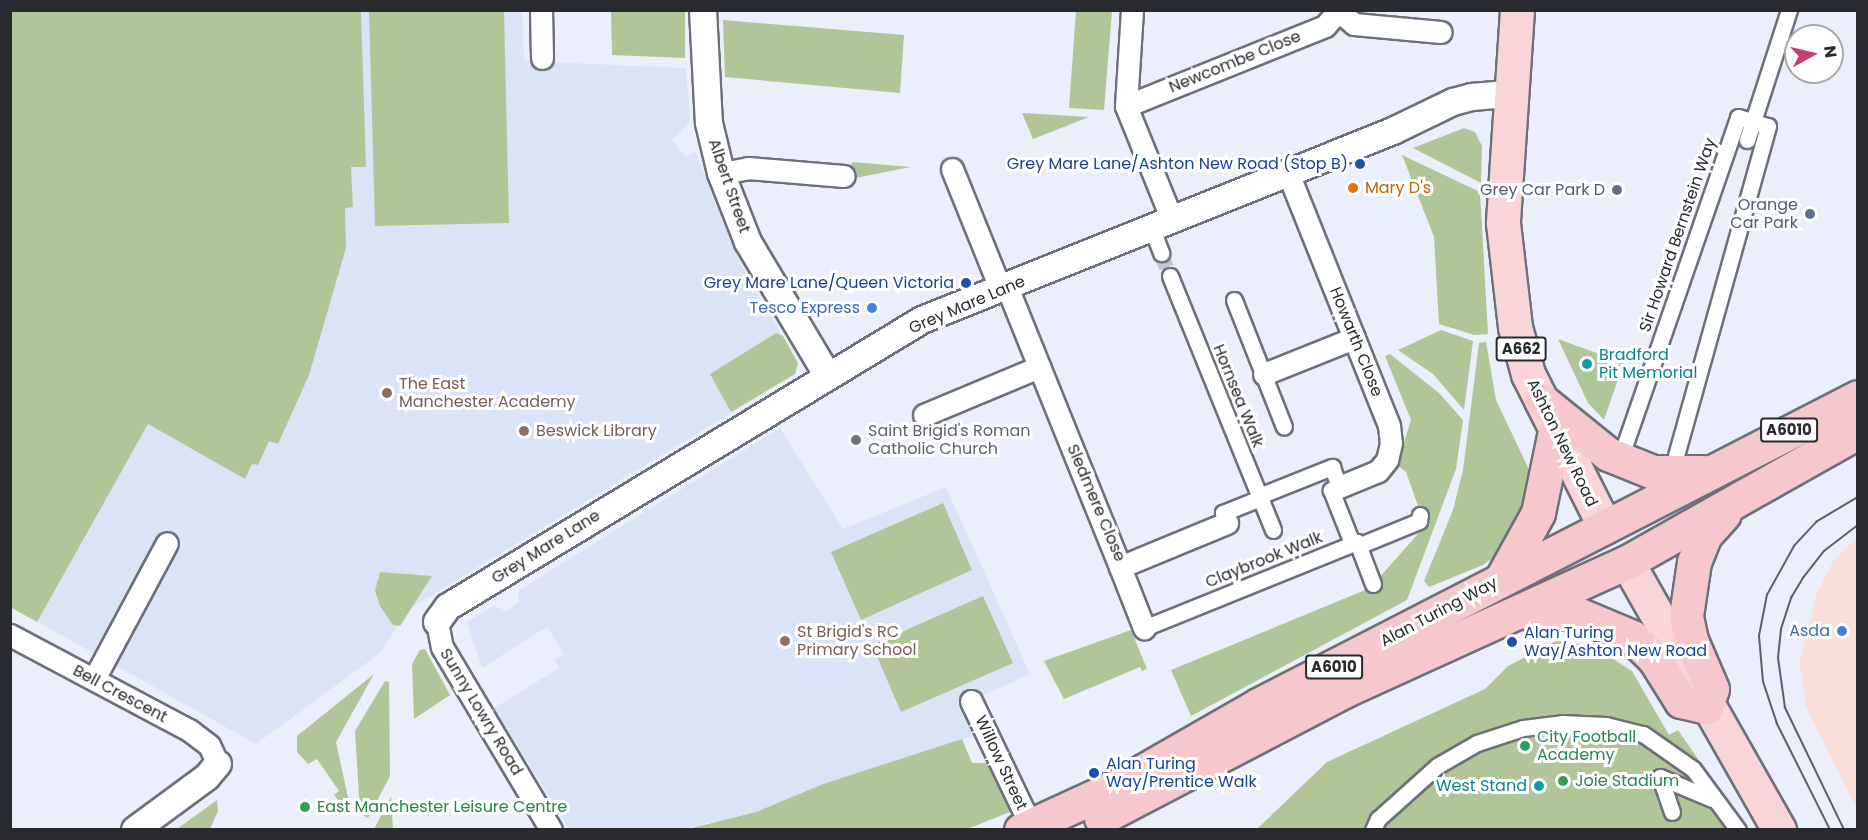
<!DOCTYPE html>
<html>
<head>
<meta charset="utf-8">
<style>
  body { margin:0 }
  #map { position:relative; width:1868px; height:840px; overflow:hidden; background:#eaeffb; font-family:Poppins,sans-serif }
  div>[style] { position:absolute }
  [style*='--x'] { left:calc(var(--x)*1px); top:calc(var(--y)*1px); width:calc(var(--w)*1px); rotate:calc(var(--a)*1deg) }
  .commercial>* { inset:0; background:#f9deda }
  .built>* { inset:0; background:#dbe4f6 }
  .green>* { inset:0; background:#b0c698 }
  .pedestrian-tunnel>* { height:15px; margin-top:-7.5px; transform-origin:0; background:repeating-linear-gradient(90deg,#c3c8d2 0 15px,transparent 0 23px) }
  .roads { filter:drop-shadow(2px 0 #6c707a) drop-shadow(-2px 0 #6c707a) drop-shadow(0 2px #6c707a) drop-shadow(0 -2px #6c707a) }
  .pedestrian>* { height:15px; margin:-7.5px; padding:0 7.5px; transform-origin:7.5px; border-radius:7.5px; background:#fff }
  .minor>* { height:21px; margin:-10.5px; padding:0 10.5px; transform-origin:10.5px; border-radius:10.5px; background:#fff }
  .tertiary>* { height:26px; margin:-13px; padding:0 13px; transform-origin:13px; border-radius:13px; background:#fff }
  .primary>* { height:33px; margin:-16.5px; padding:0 16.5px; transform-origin:16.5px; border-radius:16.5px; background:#f9d5da }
  .trunk>* { height:33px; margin:-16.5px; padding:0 16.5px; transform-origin:16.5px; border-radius:16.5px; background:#f7c7ce }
  .tram>* { height:1.5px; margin:-0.75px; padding:0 0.75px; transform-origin:0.75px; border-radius:0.75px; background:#5c5f66 }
  .dots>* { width:16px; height:16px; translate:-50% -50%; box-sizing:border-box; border:3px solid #fff; border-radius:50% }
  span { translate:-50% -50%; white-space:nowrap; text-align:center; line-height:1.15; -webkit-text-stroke:6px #fff; paint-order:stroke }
  .shield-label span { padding:2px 4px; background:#fff; border:2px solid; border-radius:4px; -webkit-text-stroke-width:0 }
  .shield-label { font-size:15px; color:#282a2f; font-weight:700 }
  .street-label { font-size:16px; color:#282a2f }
  .transit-label { font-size:16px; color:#164399 }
  .right { translate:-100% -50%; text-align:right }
  .left { translate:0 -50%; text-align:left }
  .food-label { font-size:16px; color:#c56008 }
  .service-label { font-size:16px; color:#4e5e75 }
  .shop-label { font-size:16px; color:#366cbe }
  .culture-label { font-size:16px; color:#0d838f }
  .education-label { font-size:16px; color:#785e54 }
  .worship-label { font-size:16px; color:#5b616d }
  .leisure-label { font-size:16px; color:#27864d }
  .frame { position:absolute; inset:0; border:12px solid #282a2f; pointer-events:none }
  .north { position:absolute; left:1784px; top:24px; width:60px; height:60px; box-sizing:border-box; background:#fff; border:2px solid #a9aaac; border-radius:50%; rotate:82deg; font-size:16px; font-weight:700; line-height:24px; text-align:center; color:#282a2f }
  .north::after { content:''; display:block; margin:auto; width:21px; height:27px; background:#cc3e6a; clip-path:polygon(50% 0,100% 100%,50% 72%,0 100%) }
</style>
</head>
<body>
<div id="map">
  <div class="commercial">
    <div style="clip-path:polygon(1857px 537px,1857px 809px,1806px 707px,1799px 663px,1816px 595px,1834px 560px)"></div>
  </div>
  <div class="built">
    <div style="clip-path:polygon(11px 11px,522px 11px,524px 61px,686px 68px,690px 122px,672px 140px,686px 157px,695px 151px,739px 261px,798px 363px,795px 374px,409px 609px,380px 653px,256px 744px,11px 607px)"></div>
    <div style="clip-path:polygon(780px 428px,843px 529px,946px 487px,1030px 674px,959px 706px,973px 736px,823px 784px,756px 812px,684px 829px,569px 829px,494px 708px,559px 668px,554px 660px,564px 654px,547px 627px,482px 668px,467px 622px,494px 606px,507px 611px,518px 603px,519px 590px)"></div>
  </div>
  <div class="green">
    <div style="clip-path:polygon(11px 10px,361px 11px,366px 167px,351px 167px,353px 207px,345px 208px,346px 248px,309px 375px,278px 444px,269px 441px,258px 465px,252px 464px,245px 479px,148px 424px,37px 622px,10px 607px)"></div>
    <div style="clip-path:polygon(369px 11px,504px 11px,509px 223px,375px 226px)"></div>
    <div style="clip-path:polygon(611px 11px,685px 11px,685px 58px,612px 55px)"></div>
    <div style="clip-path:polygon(1076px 11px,1112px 11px,1104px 110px,1069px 108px)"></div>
    <div style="clip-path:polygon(723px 20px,904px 35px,900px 93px,725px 77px)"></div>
    <div style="clip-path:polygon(1022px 113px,1023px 113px,1089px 117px,1033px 139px)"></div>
    <div style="clip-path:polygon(1464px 128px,1475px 132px,1482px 146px,1481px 183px,1413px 148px)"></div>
    <div style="clip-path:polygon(1402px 155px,1480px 192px,1488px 334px,1474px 335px,1439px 324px,1434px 237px)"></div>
    <div style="clip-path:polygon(852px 162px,911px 167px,850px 179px)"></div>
    <div style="clip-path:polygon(1441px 330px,1473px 341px,1464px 410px,1433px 374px,1398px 350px)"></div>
    <div style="clip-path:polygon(776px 333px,783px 336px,798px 363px,795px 374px,731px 412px,710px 374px)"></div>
    <div style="clip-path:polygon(1558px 339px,1610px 358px,1605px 369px,1624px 362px,1604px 420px,1588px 403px)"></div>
    <div style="clip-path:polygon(1486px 342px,1496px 400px,1532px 476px,1533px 489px,1501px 552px,1483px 565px,1429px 587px,1424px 581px,1453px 510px,1463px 470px,1479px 343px)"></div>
    <div style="clip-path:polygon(1390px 354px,1439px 393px,1463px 420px,1456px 469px,1407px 600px,1191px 716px,1171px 670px,1370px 588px,1425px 526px,1406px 472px,1397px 465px,1411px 420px,1385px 356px)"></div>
    <div style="clip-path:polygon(943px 503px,972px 570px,861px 620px,831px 552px)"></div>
    <div style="clip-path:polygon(380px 572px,432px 576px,400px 626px,393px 625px,380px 606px,375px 591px)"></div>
    <div style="clip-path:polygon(983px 596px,1013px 663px,901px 712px,872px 645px)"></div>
    <div style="clip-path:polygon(1131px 630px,1147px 669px,1142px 671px,1140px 667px,1064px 699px,1044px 661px)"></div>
    <div style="clip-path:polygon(1556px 641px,1593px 646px,1632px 671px,1669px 735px,1678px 730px,1746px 829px,1256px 830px,1327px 762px,1485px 689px,1508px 666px)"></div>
    <div style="clip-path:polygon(425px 649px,450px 695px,414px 719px,412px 664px,420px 650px)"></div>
    <div style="clip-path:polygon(374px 674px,336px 742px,349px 802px,341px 803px,334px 795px,339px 791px,317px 759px,308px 764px,297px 752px,297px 736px)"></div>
    <div style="clip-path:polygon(385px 681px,389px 682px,390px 776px,368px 818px,360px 813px,355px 731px)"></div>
    <div style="clip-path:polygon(962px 739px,972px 763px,989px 763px,1010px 812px,967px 829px,684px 830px,756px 812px,823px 784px)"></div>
    <div style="clip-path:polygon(391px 797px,393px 829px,374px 829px)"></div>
    <div style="clip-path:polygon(217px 800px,218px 811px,210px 829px,177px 829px)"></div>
  </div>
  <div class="pedestrian-tunnel">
    <div style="--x:1161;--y:253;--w:25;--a:69"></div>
  </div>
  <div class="roads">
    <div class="pedestrian">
      <div style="--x:1747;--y:140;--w:137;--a:-72.1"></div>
      <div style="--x:1152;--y:229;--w:26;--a:69"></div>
      <div style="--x:1170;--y:276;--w:274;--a:67.9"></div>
      <div style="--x:1234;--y:300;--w:136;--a:68.5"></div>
      <div style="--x:1624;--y:447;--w:349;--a:-70.9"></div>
      <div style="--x:1738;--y:117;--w:31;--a:17"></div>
      <div style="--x:1768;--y:126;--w:342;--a:105.6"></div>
      <div style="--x:1259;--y:496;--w:79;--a:-21.7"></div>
      <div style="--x:1332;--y:467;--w:21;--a:71"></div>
      <div style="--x:1339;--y:487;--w:9;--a:159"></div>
      <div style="--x:1331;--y:490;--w:57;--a:68.4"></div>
      <div style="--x:1227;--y:523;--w:11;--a:-112"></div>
      <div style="--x:1223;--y:513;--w:40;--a:-22"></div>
      <div style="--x:1358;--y:546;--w:66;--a:-22.3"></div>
      <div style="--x:1419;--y:521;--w:6;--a:-81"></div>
      <div style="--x:1144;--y:628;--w:230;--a:-22"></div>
      <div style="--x:1357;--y:542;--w:45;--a:69.1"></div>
      <div style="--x:1672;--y:812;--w:37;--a:-109"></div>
      <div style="--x:1660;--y:777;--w:56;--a:22.9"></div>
      <div style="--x:1373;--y:830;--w:12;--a:-66"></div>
      <div style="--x:1378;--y:819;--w:79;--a:-41.9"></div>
      <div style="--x:1437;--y:766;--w:46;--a:-29.9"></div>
      <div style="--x:1477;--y:743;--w:48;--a:-18.1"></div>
      <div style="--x:1523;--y:728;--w:39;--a:-7"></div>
      <div style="--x:1562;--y:723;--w:44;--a:2.6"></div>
      <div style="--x:1606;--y:725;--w:38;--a:14"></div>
      <div style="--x:1643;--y:734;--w:61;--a:35"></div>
      <div style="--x:1693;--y:769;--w:76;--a:53.6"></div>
    </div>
    <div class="minor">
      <div style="--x:541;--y:10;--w:48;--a:88.8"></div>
      <div style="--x:1132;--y:10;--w:96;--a:93.6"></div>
      <div style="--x:1126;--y:106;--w:123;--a:68"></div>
      <div style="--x:1339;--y:11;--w:20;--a:41"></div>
      <div style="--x:1354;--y:24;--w:87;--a:5.3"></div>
      <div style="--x:1126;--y:106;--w:214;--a:-21.9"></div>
      <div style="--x:1325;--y:26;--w:21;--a:-49"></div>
      <div style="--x:952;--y:169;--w:131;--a:68"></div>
      <div style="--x:721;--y:173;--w:27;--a:-10"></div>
      <div style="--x:748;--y:168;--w:96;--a:4.8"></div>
      <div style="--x:1288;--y:173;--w:271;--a:68.2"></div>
      <div style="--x:1389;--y:425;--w:18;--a:84"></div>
      <div style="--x:1391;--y:443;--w:17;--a:103"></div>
      <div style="--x:1387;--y:460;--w:14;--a:129"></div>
      <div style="--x:1378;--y:471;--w:42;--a:157.7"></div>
      <div style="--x:1007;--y:287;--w:302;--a:68"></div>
      <div style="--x:1120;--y:567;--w:116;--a:-22.4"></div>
      <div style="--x:1264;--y:374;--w:97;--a:-21.8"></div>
      <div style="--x:924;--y:415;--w:125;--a:-22.7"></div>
      <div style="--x:1120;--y:567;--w:66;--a:68.5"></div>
      <div style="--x:437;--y:622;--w:25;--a:79"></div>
      <div style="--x:442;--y:647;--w:213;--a:59.2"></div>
      <div style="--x:10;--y:635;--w:203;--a:28"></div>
      <div style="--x:189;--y:730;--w:25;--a:37"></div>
      <div style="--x:209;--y:745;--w:21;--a:65"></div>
      <div style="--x:94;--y:679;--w:154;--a:-61.8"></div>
      <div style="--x:971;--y:701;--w:139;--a:64.4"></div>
    </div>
    <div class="tertiary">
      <div style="--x:703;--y:10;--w:113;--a:87"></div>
      <div style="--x:709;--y:123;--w:51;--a:76.5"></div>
      <div style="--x:721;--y:173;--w:74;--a:68.6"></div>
      <div style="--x:748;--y:242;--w:156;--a:59.2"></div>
      <div style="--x:437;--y:622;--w:19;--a:-54"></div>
      <div style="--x:448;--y:607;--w:554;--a:-31.19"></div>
      <div style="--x:922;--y:320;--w:508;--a:-21.86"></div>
      <div style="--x:1393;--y:131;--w:67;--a:-25.8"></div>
      <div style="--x:1453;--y:102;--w:20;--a:-15"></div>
      <div style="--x:1472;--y:97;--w:38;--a:-5"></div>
      <div style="--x:135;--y:830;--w:89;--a:-36.4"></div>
      <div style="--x:207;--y:777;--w:17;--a:-50"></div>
    </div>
    <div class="primary">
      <div style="--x:1517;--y:10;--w:213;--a:93.8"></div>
      <div style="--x:1503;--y:223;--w:105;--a:83.4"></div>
      <div style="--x:1515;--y:327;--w:49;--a:74.5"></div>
      <div style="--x:1528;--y:374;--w:171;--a:63.3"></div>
      <div style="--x:1627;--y:562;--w:308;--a:60.4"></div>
    </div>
    <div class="trunk">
      <div style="--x:1541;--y:400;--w:86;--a:38.9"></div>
      <div style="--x:1608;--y:454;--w:48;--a:21.8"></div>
      <div style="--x:1653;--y:472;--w:50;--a:0"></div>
      <div style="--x:1502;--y:578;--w:74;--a:-61"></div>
      <div style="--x:1538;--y:513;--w:84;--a:-78.3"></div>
      <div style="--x:1529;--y:613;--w:46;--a:0"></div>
      <div style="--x:1575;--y:613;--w:62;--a:22.8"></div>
      <div style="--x:1632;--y:637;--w:30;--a:44"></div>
      <div style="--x:1654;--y:658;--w:51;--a:57.9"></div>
      <div style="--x:1681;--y:701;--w:26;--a:13"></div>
      <div style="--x:1706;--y:707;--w:19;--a:-72"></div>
      <div style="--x:1712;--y:689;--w:53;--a:-113.2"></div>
      <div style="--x:1691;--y:640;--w:25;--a:-102"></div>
      <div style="--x:1686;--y:616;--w:55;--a:-81.6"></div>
      <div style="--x:1694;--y:562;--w:29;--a:-68"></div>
      <div style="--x:1705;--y:535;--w:28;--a:-48"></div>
      <div style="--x:1101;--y:818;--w:276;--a:-27.6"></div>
      <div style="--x:1346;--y:690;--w:309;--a:-24.5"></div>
      <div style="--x:1627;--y:562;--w:265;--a:-29.4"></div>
      <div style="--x:1021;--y:830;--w:103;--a:-24.6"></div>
      <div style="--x:1115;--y:787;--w:165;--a:-29.8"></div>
      <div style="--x:1258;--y:705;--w:674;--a:-27.17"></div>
    </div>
  </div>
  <div class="tram">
    <div style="--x:1830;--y:830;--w:119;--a:-116.6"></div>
    <div style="--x:1777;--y:724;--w:44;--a:-108.4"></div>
    <div style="--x:1763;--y:682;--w:46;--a:-95"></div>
    <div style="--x:1759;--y:636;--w:42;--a:-79"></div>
    <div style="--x:1767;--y:595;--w:56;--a:-61.1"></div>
    <div style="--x:1794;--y:546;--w:33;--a:-47"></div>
    <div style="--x:1816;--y:522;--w:49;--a:-30.8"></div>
    <div style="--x:1844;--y:830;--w:136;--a:-115.8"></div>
    <div style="--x:1785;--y:708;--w:50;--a:-98"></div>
    <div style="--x:1778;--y:658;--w:29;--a:-84"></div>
    <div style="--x:1781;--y:629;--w:33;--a:-72"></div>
    <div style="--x:1791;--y:598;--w:23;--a:-59"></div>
    <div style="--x:1803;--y:578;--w:34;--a:-52"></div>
    <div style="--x:1824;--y:551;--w:43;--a:-37.4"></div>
  </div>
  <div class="dots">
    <div style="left:1360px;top:164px;background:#1a4fb4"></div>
    <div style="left:1353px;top:188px;background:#e8710a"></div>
    <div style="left:1617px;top:190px;background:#5c6f8a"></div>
    <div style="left:1810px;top:214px;background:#5c6f8a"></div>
    <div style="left:966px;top:283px;background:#1a4fb4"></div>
    <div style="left:872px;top:308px;background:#3f7fe0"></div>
    <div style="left:1587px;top:364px;background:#0f9aa8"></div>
    <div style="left:387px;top:393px;background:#8d6e63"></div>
    <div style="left:524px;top:431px;background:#8d6e63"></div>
    <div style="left:856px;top:440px;background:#6b7280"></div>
    <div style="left:1842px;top:631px;background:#3f7fe0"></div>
    <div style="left:785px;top:641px;background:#8d6e63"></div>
    <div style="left:1512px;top:642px;background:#1a4fb4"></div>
    <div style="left:1525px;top:746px;background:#2e9e5b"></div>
    <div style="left:1094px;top:773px;background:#1a4fb4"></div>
    <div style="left:1563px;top:781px;background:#2e9e5b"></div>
    <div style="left:1539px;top:786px;background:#0f9aa8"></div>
    <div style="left:305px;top:807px;background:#2e9e5b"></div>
  </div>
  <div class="shield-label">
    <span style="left:1521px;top:349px">A662</span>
    <span style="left:1789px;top:430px">A6010</span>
    <span style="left:1334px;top:667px">A6010</span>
  </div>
  <div class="street-label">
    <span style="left:1235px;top:62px;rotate:-22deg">Newcombe Close</span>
    <span style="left:729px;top:186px;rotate:71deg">Albert Street</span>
    <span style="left:1678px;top:235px;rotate:-71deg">Sir Howard Bernstein Way</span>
    <span style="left:967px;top:305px;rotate:-23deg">Grey Mare Lane</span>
    <span style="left:1356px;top:342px;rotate:68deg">Howarth Close</span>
    <span style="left:1238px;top:396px;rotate:68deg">Hornsea Walk</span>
    <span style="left:1562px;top:443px;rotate:64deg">Ashton New Road</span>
    <span style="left:1096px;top:503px;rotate:67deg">Sledmere Close</span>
    <span style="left:546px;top:547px;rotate:-32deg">Grey Mare Lane</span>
    <span style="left:1264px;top:560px;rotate:-22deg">Claybrook Walk</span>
    <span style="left:1439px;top:612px;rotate:-28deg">Alan Turing Way</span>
    <span style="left:120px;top:694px;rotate:28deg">Bell Crescent</span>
    <span style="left:481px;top:712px;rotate:59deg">Sunny Lowry Road</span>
    <span style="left:1001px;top:763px;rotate:65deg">Willow Street</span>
  </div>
  <div class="transit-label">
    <span class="right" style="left:1348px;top:164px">Grey Mare Lane/Ashton New Road (Stop B)</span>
    <span class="right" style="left:954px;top:283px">Grey Mare Lane/Queen Victoria</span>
    <span class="left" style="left:1524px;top:642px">Alan Turing<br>Way/Ashton New Road</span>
    <span class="left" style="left:1106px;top:773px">Alan Turing<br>Way/Prentice Walk</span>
  </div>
  <div class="food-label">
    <span class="left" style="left:1365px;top:188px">Mary D's</span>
  </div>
  <div class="service-label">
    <span class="right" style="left:1605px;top:190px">Grey Car Park D</span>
    <span class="right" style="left:1798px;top:214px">Orange<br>Car Park</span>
  </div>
  <div class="shop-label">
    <span class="right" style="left:860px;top:308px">Tesco Express</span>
    <span class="right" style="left:1830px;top:631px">Asda</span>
  </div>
  <div class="culture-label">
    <span class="left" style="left:1599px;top:364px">Bradford<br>Pit Memorial</span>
    <span class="right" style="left:1527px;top:786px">West Stand</span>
  </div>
  <div class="education-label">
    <span class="left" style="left:399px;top:393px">The East<br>Manchester Academy</span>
    <span class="left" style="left:536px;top:431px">Beswick Library</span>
    <span class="left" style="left:797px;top:641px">St Brigid's RC<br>Primary School</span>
  </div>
  <div class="worship-label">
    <span class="left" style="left:868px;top:440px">Saint Brigid's Roman<br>Catholic Church</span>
  </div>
  <div class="leisure-label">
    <span class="left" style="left:1537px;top:746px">City Football<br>Academy</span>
    <span class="left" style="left:1575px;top:781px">Joie Stadium</span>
    <span class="left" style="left:317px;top:807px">East Manchester Leisure Centre</span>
  </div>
  <div class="frame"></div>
  <div class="north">N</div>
</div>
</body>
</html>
